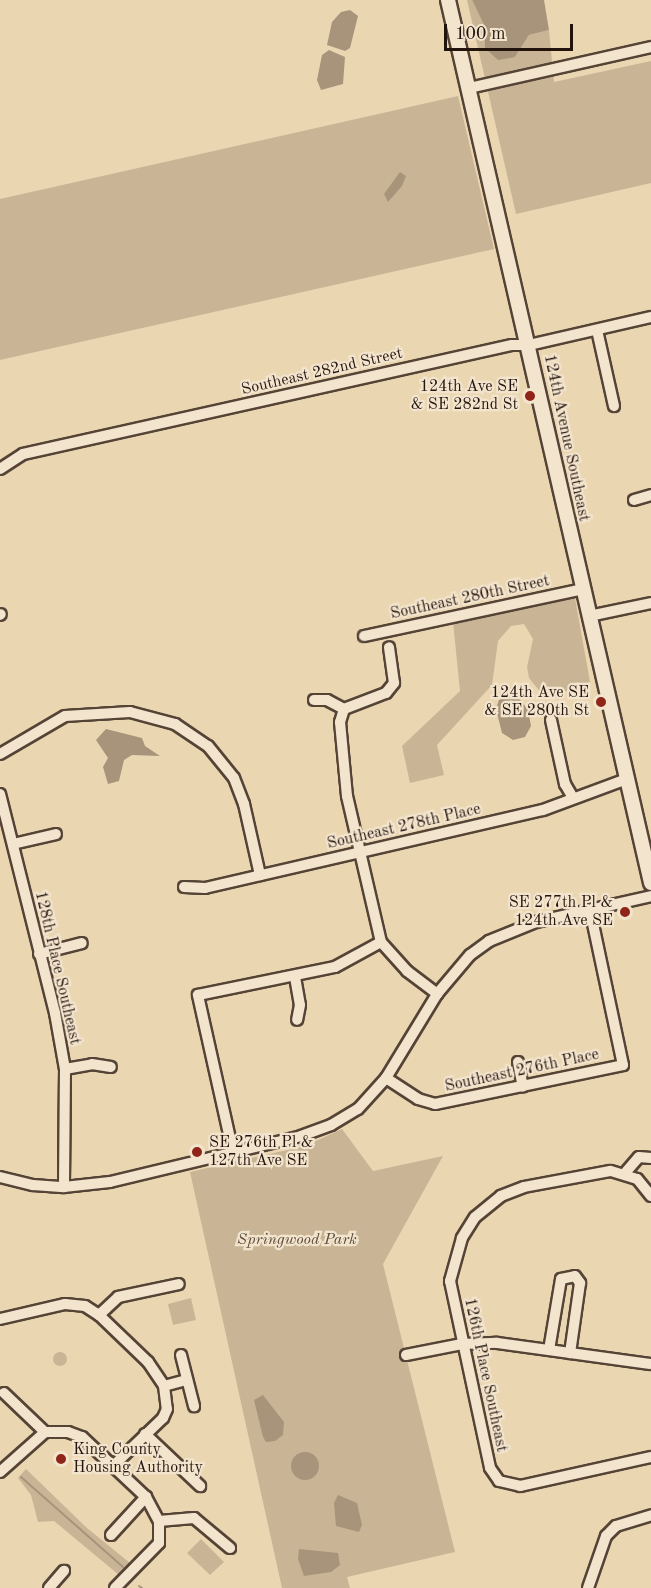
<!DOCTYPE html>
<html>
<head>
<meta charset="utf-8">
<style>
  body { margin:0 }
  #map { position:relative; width:651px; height:1588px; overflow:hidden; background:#ebd6b2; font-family:"Old Standard TT",serif }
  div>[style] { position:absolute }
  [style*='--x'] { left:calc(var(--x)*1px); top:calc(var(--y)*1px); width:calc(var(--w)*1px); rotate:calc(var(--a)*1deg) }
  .green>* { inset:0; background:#c9b596 }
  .round { border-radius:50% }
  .water>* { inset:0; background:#a7947a }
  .stream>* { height:2px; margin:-1px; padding:0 1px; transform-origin:1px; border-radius:1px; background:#a7947a }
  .roads { filter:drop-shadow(2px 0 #554436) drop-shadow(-2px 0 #554436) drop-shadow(0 2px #554436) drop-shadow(0 -2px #554436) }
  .minor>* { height:10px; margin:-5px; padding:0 5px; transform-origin:5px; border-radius:5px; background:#f2e4cd }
  .tertiary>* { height:14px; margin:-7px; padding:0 7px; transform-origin:7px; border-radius:7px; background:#f2e4cd }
  .dots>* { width:16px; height:16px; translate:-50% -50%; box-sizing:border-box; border:3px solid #f2e4cd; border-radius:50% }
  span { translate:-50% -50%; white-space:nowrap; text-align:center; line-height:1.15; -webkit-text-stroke:4.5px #f2e4cd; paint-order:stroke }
  .street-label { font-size:16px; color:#23130d }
  .poi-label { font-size:16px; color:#23130d }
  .right { translate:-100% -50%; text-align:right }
  .left { translate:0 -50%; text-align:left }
  .park-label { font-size:16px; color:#5d4c3d; font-style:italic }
  .scale { position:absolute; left:444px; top:24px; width:129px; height:27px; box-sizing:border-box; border:3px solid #23130d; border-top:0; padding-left:8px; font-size:18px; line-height:21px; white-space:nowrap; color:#23130d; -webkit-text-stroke:4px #f2e4cd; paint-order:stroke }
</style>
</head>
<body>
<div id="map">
  <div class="green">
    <div style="clip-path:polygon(467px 0,472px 0,484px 25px,485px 48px,515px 57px,529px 35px,549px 30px,554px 82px,651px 61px,651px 183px,516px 214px)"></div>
    <div style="clip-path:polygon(458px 96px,494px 249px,0 360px,0 199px)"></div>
    <div style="clip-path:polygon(575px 598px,590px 682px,546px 699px,529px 678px,527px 667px,533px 639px,524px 624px,511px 626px,498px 641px,492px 685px,437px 745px,444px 775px,410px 783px,402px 746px,460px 691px,453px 622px)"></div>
    <div style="clip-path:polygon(342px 1129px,373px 1171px,443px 1156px,383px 1264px,455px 1552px,347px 1577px,350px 1588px,282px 1588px,190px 1172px,305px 1146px)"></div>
    <div style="clip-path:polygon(191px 1298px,196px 1320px,173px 1325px,168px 1304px)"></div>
    <div class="round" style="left:53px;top:1352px;width:14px;height:14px"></div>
    <div style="clip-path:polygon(26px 1469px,87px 1528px,130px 1563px,119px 1575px,54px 1521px,38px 1522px,31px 1495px,18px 1478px)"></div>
    <div style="clip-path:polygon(201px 1539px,224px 1562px,210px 1575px,187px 1553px)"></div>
  </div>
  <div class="water">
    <div style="clip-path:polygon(472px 0,544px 0,549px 30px,529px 35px,515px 57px,498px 60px,485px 48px,484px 25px)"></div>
    <div style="clip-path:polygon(350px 10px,358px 16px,350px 48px,345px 51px,327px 45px,332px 22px,341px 12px)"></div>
    <div style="clip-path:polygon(329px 50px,345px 57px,343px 84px,321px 90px,317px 80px,322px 55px)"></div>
    <div style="clip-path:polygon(400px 172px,406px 176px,402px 186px,388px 202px,384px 194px)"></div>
    <div style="clip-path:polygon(503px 687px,510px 687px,528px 710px,531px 726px,525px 737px,513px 740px,502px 733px,496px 709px)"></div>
    <div style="clip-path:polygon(106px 729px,142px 738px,145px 746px,160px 756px,132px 755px,124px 760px,119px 781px,108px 784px,103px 767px,108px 758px,96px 740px)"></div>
    <div style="clip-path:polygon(263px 1395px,284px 1422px,283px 1435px,275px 1441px,266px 1442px,263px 1437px,254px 1400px)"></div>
    <div class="round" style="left:291px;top:1452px;width:28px;height:28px"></div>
    <div style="clip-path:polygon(338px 1495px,357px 1503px,362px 1525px,359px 1532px,336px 1526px,334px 1503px)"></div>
    <div style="clip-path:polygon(299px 1549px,338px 1553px,340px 1565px,331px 1572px,304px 1576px,298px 1559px)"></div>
  </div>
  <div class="stream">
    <div style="--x:21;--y:1477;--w:136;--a:41.4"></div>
    <div style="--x:139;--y:1586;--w:4;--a:34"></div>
  </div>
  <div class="roads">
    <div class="minor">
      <div style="--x:469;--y:88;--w:187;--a:-12.7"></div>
      <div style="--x:597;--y:330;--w:78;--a:77.4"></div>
      <div style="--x:0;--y:469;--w:27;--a:-33"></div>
      <div style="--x:23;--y:454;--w:501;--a:-12.57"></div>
      <div style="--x:512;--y:345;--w:17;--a:0"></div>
      <div style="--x:529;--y:345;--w:125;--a:-12.9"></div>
      <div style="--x:634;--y:500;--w:18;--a:-16"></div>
      <div style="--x:0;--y:615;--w:1;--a:-45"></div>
      <div style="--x:589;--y:616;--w:63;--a:-11.8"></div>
      <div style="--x:364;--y:636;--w:224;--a:-12.1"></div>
      <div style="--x:314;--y:700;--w:13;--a:0"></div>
      <div style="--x:327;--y:700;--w:19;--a:28"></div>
      <div style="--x:344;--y:709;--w:45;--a:-20.9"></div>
      <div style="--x:386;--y:693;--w:13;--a:-51"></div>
      <div style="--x:394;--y:683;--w:36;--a:-98"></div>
      <div style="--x:344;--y:709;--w:14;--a:107"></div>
      <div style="--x:340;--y:722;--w:74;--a:84.6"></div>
      <div style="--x:347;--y:796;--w:150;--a:76.9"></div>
      <div style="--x:381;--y:942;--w:39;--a:48"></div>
      <div style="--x:407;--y:971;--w:38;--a:37"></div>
      <div style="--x:551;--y:720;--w:66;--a:77.7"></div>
      <div style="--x:565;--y:784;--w:16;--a:60"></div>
      <div style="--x:0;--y:754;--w:75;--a:-30.3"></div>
      <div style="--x:65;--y:716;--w:65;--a:-3.5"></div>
      <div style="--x:130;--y:712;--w:47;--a:14.9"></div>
      <div style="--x:175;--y:724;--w:40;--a:34"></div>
      <div style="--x:208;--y:746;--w:41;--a:50.9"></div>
      <div style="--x:234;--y:778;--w:28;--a:69"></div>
      <div style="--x:244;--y:804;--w:73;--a:77.3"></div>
      <div style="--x:0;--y:794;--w:226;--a:75.9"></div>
      <div style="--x:55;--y:1013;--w:57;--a:79.9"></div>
      <div style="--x:65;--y:1069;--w:118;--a:90.5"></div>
      <div style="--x:13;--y:844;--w:44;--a:-13.1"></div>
      <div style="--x:184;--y:887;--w:21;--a:3"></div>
      <div style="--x:205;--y:888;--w:347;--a:-13"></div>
      <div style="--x:543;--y:810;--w:90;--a:-20.3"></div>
      <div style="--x:39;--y:954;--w:44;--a:-14.3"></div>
      <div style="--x:295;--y:977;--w:28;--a:80"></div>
      <div style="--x:300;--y:1005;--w:15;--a:101"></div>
      <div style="--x:518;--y:1062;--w:25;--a:79"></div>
      <div style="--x:65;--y:1069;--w:27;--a:-10"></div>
      <div style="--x:92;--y:1064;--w:19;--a:9"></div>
      <div style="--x:386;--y:1078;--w:38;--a:33"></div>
      <div style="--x:418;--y:1099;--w:18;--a:16"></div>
      <div style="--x:435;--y:1104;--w:192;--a:-11.7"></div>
      <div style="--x:623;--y:1065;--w:158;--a:-102"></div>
      <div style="--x:233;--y:1152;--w:161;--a:-102.6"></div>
      <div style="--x:198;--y:995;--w:140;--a:-11.6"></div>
      <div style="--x:335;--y:967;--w:52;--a:-28.5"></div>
      <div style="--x:625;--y:1173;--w:21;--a:-49"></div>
      <div style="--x:639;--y:1157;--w:12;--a:5"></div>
      <div style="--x:0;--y:1177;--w:34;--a:14"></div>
      <div style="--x:33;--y:1185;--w:31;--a:4"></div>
      <div style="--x:64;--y:1187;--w:46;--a:-6.2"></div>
      <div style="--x:110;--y:1182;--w:196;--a:-13.5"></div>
      <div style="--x:301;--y:1136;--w:32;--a:-20"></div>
      <div style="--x:331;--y:1125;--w:31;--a:-31"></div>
      <div style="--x:358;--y:1109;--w:42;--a:-47.9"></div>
      <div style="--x:386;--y:1078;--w:98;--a:-58.7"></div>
      <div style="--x:437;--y:994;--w:51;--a:-49.8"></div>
      <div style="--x:470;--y:955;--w:24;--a:-36"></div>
      <div style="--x:489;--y:941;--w:51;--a:-22"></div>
      <div style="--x:536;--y:922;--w:118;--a:-12.7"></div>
      <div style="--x:651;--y:1196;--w:22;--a:-129"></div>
      <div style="--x:637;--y:1179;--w:28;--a:-163"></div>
      <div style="--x:610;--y:1171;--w:87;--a:169.5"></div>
      <div style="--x:524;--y:1187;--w:25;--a:159"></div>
      <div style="--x:501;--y:1196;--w:33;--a:141"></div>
      <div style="--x:475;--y:1217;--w:25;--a:122"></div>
      <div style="--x:462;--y:1238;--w:45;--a:105.6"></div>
      <div style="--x:450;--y:1281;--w:191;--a:77.9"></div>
      <div style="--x:490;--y:1468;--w:16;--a:55"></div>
      <div style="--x:499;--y:1481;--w:22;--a:13"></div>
      <div style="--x:520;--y:1486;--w:134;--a:-12.5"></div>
      <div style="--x:99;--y:1315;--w:26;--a:-43"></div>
      <div style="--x:118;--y:1297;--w:62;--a:-12"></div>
      <div style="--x:0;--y:1319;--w:67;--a:-13"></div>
      <div style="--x:65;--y:1304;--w:20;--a:6"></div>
      <div style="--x:85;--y:1306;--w:17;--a:33"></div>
      <div style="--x:99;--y:1315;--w:68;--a:43.8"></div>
      <div style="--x:148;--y:1362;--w:29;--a:56"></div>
      <div style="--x:164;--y:1386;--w:23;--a:83"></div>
      <div style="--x:167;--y:1409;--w:10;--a:114"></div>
      <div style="--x:163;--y:1418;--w:69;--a:136.2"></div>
      <div style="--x:549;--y:1350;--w:72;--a:-80.4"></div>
      <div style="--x:561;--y:1279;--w:14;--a:-12"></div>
      <div style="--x:575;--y:1276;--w:9;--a:54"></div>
      <div style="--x:580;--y:1283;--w:71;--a:98.1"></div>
      <div style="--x:181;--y:1355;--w:53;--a:75.7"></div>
      <div style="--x:406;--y:1355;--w:57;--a:-11.1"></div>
      <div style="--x:462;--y:1344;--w:35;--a:-2"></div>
      <div style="--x:497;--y:1343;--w:155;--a:7.8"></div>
      <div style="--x:164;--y:1386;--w:24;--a:-15"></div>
      <div style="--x:4;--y:1393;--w:57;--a:43.6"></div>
      <div style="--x:45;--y:1432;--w:23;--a:0"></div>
      <div style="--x:68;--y:1432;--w:15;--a:20"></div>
      <div style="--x:82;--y:1437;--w:88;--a:43.2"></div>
      <div style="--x:146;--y:1497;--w:27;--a:62"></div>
      <div style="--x:159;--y:1521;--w:35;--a:-5"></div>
      <div style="--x:194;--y:1518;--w:47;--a:39.8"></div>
      <div style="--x:145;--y:1434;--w:76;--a:43.4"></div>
      <div style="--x:0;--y:1472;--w:60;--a:-41.6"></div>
      <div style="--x:111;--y:1535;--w:52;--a:-47.4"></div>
      <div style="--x:49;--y:1588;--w:23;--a:-49"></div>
      <div style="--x:115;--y:1588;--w:63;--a:-45.6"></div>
      <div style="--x:159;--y:1543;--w:22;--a:-90"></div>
      <div style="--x:588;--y:1588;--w:55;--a:-70.9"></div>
      <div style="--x:606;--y:1536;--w:14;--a:-45"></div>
      <div style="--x:616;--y:1526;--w:37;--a:-17"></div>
    </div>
    <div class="tertiary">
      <div style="--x:448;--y:0;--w:906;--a:77.05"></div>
    </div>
  </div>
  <div class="dots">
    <div style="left:530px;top:396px;background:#8f2418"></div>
    <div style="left:601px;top:702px;background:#8f2418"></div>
    <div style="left:625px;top:912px;background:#8f2418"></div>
    <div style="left:197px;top:1152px;background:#8f2418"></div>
    <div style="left:61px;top:1459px;background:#8f2418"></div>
  </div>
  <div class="street-label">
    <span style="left:322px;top:372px;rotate:-13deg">Southeast 282nd Street</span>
    <span style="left:566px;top:438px;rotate:78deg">124th Avenue Southeast</span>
    <span style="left:470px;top:598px;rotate:-12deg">Southeast 280th Street</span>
    <span style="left:404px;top:827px;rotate:-13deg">Southeast 278th Place</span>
    <span style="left:57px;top:968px;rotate:77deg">128th Place Southeast</span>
    <span style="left:522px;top:1071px;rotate:-12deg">Southeast 276th Place</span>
    <span style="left:485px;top:1375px;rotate:78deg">126th Place Southeast</span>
  </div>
  <div class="poi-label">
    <span class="right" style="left:518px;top:396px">124th Ave SE<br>&amp; SE 282nd St</span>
    <span class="right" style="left:589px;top:702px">124th Ave SE<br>&amp; SE 280th St</span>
    <span class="right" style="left:613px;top:912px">SE 277th Pl &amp;<br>124th Ave SE</span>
    <span class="left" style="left:209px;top:1152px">SE 276th Pl &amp;<br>127th Ave SE</span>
    <span class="left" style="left:73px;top:1459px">King County<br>Housing Authority</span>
  </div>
  <div class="park-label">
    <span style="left:297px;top:1240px">Springwood Park</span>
  </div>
  <div class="scale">100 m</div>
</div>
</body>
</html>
